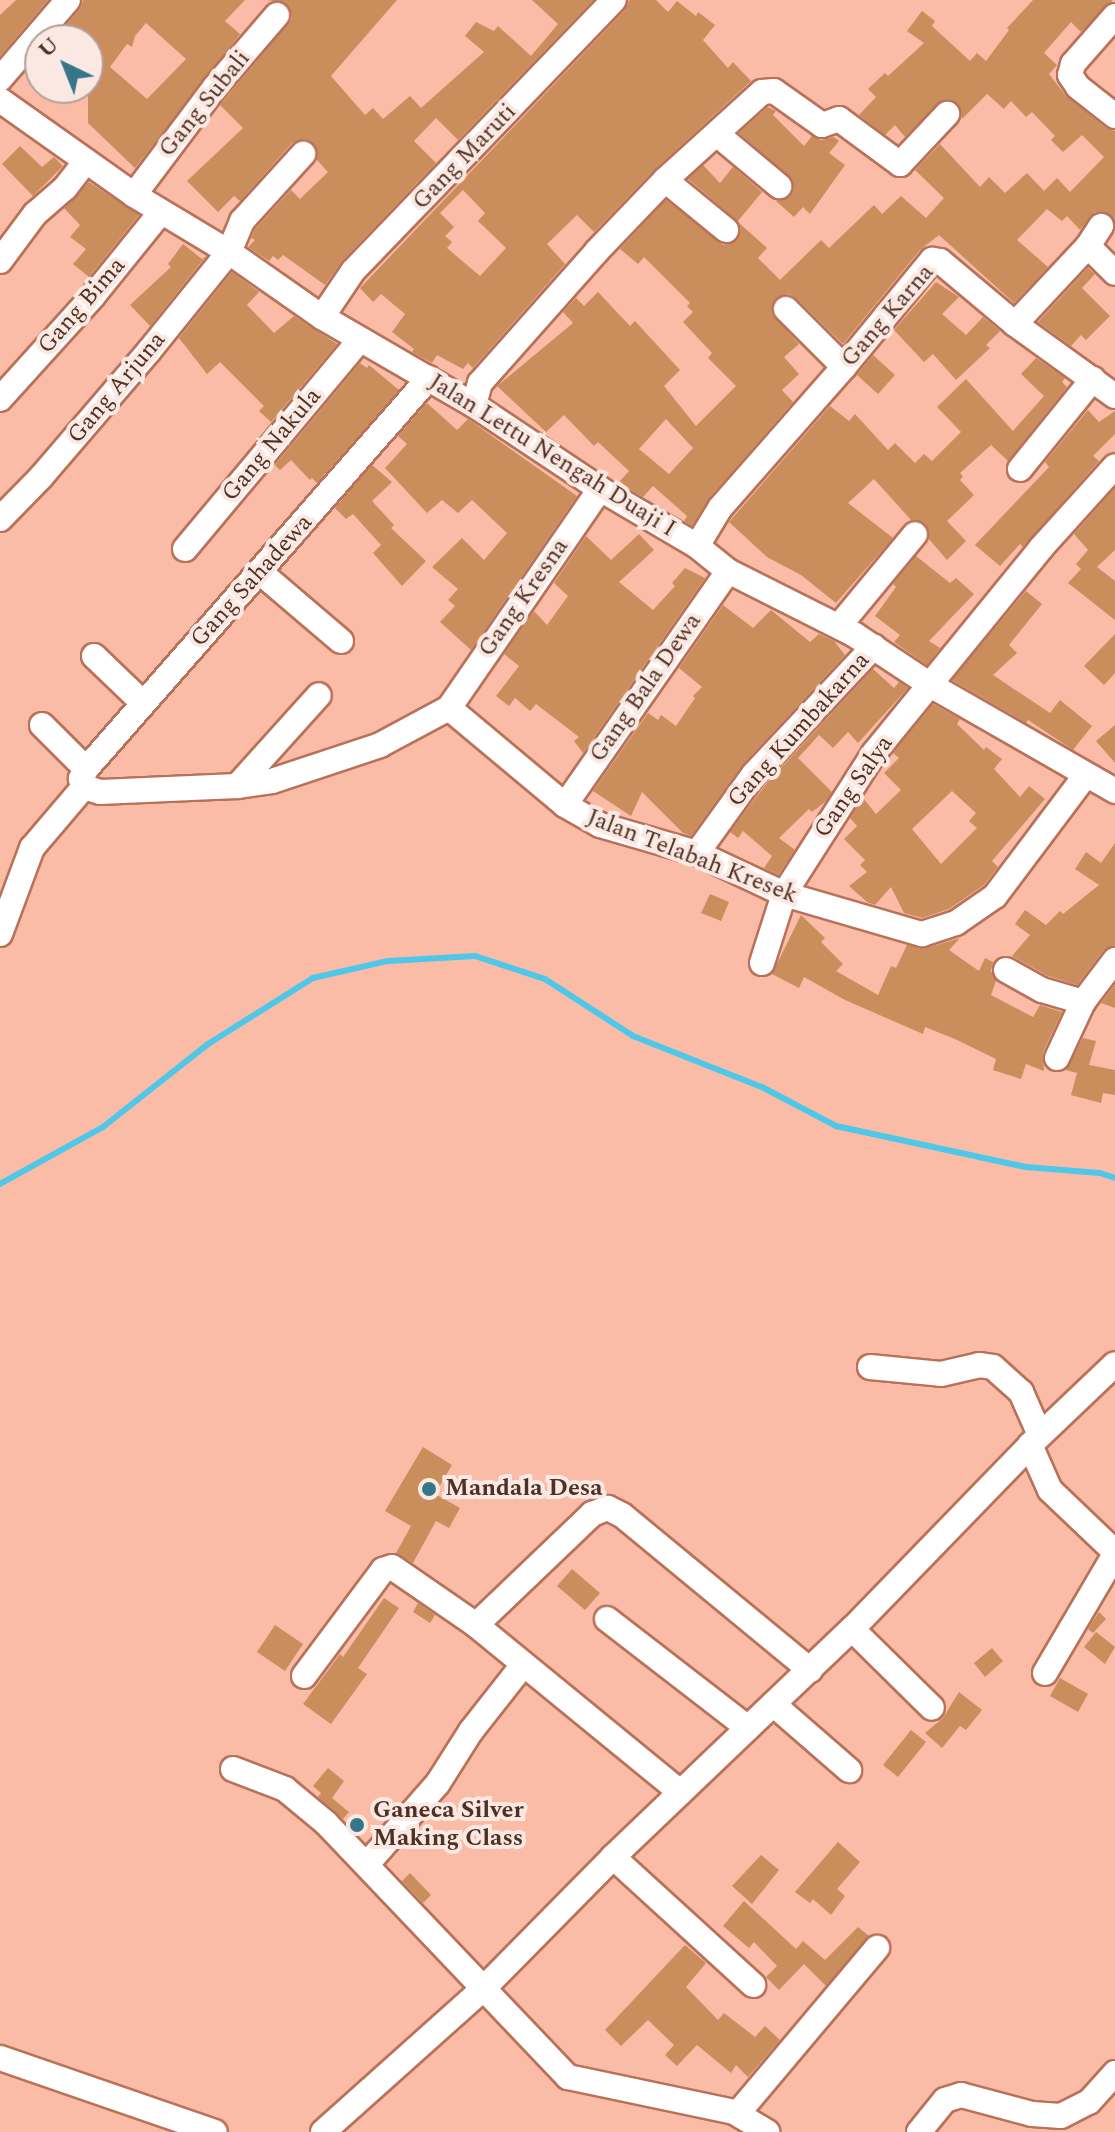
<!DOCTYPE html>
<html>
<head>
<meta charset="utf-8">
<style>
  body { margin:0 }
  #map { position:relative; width:1115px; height:2132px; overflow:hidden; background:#fabca6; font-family:Spectral,serif }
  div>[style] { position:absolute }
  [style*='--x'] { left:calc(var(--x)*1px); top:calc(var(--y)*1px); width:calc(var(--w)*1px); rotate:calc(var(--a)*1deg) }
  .stream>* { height:6px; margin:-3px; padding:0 3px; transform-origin:3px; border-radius:3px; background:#4ec7e9 }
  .building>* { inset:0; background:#ca8e5d }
  .roads { filter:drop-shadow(2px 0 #b97259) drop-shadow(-2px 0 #b97259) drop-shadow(0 2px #b97259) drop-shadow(0 -2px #b97259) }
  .minor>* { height:24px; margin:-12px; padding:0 12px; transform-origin:12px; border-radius:12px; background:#fff }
  .dots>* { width:22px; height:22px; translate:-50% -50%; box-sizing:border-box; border:4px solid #fae9e3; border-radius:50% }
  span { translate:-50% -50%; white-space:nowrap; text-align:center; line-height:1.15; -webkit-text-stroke:8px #fae9e3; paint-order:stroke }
  .street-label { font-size:24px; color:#4f3025 }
  .poi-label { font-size:24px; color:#4f3025; font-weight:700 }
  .left { translate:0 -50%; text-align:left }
  .north { position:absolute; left:24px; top:24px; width:80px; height:80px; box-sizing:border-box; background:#fae9e3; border:2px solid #b69f97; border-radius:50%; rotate:317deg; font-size:22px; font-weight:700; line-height:32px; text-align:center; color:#4f3025 }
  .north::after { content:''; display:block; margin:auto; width:28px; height:36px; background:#357689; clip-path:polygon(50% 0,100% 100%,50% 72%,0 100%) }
</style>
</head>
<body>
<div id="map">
  <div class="stream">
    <div style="--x:0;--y:1184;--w:118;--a:-29"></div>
    <div style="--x:103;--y:1127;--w:134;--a:-38.3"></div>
    <div style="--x:208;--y:1044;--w:124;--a:-32.2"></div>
    <div style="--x:313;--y:978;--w:77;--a:-12.8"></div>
    <div style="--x:388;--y:961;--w:87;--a:-3.3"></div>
    <div style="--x:475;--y:956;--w:74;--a:18.2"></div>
    <div style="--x:545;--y:979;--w:105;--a:32.9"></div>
    <div style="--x:633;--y:1036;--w:139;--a:21.6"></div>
    <div style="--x:762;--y:1087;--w:84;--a:27.8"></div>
    <div style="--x:836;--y:1126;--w:194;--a:12.2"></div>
    <div style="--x:1026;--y:1167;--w:74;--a:4.6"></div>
    <div style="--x:1100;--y:1173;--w:16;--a:18"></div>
  </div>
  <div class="building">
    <div style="clip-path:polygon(16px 0,48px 0,0 56px,0 15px)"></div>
    <div style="clip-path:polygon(evenodd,83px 0,245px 0,225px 21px,240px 34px,135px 168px,88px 123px,88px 40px,78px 40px,63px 29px,80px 9px,83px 0,146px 23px,186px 59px,147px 99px,110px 67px,127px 44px,132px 47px,135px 36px,146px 23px)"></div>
    <div style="clip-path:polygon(267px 0,397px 0,331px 76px,365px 115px,373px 108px,383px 119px,410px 96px,421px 108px,484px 52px,465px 36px,476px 22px,494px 31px,498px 26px,531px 56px,558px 24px,532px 0,593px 0,458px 140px,436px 118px,414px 141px,436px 163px,342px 261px,325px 285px,283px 255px,278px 260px,273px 256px,269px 261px,248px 247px,255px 240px,251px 238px,255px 229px,291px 190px,300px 199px,328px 172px,317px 160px,317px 150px,312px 142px,305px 139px,292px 143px,240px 201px,234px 196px,218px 212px,187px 181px,243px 128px,220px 105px,292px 19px,286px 3px)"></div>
    <div style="clip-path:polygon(evenodd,629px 0,656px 0,668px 12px,677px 1px,696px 16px,698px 12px,715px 25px,703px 40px,728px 68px,733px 62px,751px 81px,655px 169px,594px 232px,577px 215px,547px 244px,565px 264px,473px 368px,468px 363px,463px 369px,437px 355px,432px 363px,412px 352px,414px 349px,392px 332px,405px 314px,381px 294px,373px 302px,360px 288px,625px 10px,629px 0,463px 190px,485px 213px,478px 221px,506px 248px,480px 276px,447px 248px,452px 242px,445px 236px,454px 227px,440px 213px,463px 190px)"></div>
    <div style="clip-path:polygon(evenodd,1033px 0,1113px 0,1081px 32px,1071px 22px,1044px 53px,1057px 65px,1049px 74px,1066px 96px,1106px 128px,1115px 131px,1115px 222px,1108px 213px,1095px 212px,1080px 230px,1067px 216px,1062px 221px,1047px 209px,1017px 240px,1048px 267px,1014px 303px,939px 235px,920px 250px,843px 344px,796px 298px,789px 294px,776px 298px,772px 314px,799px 344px,784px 357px,799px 374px,782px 390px,793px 402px,709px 498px,692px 526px,684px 521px,687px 516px,653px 486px,643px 497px,626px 487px,620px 481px,629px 471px,598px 442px,594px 446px,564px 415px,546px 432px,497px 386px,573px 323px,563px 312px,576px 298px,584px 306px,598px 292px,630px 326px,635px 321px,680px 370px,664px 386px,696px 426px,736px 386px,708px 358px,712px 353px,683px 322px,693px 312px,687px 306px,690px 303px,644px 257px,638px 264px,620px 249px,666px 200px,723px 245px,738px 239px,739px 223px,767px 248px,758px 258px,780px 280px,821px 240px,829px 248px,874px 205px,882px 214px,901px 196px,926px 218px,944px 198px,915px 170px,940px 144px,980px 187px,989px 177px,1005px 193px,1027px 173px,1044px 191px,1057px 178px,1070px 192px,1104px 157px,1082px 135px,1063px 152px,1051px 140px,1055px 136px,1032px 112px,1026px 117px,1011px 101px,1004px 109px,987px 94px,962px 119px,958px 104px,942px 100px,905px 137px,895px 125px,885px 135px,859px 115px,876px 97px,868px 89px,885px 73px,888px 76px,924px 43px,907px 31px,922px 11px,935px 21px,932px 26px,970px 61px,977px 53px,986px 61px,1009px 30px,1007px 28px,1033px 0,666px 419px,693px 448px,669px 474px,639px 449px,666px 419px)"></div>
    <div style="clip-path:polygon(40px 56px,40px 80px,28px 69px)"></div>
    <div style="clip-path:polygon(768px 107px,776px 111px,773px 115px,804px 146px,812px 136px,821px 140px,834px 137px,839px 141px,829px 153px,845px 165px,810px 214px,803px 207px,794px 217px,776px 201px,790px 196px,793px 180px,739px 133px)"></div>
    <div style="clip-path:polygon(20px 146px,42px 167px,54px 157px,63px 166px,33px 196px,2px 164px)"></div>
    <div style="clip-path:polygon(703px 165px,720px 183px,733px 167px,762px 192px,738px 221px,688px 179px)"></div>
    <div style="clip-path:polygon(89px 182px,139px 215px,89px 277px,73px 264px,86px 249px,70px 237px,80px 225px,64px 208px)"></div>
    <div style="clip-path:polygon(183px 244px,202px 259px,206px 256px,150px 326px,130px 305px,171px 267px,168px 264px)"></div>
    <div style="clip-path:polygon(1088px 268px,1095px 274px,1082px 288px,1110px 316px,1086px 340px,1081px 335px,1071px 346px,1038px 322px)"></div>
    <div style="clip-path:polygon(232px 272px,259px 292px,247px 305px,274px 333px,294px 316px,337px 344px,271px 422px,259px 411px,264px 406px,220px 362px,207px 374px,179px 338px)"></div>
    <div style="clip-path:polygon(936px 282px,959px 297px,942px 314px,966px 335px,983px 317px,1000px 331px,986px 345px,990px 348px,956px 380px,933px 354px,924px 362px,894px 330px)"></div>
    <div style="clip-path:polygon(873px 355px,895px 375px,878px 394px,857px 375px)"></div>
    <div style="clip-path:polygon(1036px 358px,1065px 378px,1062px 382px,1067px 387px,1008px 461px,991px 445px,960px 473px,963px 476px,960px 480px,974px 495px,947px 521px,966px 541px,947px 560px,929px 539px,925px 523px,911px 520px,874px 479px,848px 503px,893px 538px,836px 603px,801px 575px,767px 557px,729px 522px,830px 406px,849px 421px,855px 414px,888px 450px,895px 443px,915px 463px,924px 454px,932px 461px,961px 432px,937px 407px,966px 379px,1013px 431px,1044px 396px,1021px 374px)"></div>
    <div style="clip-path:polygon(360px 363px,367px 368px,369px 365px,399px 390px,317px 483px,312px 478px,310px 480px,291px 460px,280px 470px,275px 465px)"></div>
    <div style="clip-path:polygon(427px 403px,457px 430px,468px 419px,577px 496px,471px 650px,440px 622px,455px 606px,448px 600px,458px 589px,432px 567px,462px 538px,484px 560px,507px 533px,472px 500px,458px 513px,442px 500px,427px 513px,385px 468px,407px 444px,398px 436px)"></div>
    <div style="clip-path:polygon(1088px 410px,1099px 422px,1115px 411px,1115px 434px,1093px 456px,1099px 461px,1023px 547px,1020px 544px,1000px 566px,975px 545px,1049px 467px,1045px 462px)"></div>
    <div style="clip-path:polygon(372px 465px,392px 482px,372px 501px,394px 525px,391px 528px,426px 561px,402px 586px,373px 553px,381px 545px,353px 514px,346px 519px,335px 508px)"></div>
    <div style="clip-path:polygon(1115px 488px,1115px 550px,1097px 567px,1115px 581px,1115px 620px,1068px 583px,1081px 569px,1076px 564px,1088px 550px,1074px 534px)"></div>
    <div style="clip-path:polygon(639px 534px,654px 550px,619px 582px,653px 610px,675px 586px,672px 583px,685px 568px,705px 578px,583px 753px,574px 741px,579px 737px,536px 704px,530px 711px,515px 698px,509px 706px,496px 696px,519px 666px,504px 654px,534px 611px,547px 625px,568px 596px,554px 583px,586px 536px,611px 560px)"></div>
    <div style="clip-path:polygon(916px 556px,950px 583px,956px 578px,974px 594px,929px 641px,940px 648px,927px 665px,894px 642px,900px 635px,875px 616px,896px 587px,893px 584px)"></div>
    <div style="clip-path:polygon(1026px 591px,1042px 604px,1009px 645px,1017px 653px,993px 675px,1050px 713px,1060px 700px,1092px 726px,1073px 750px,1028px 720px,1026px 723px,952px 680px)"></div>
    <div style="clip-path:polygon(723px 605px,753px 628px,771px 610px,810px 642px,819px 634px,834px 641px,845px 655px,743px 764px,691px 836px,683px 833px,642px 792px,631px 816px,593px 791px,648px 713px,658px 720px,661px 715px,676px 726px,695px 698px,693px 696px,702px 687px,679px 668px)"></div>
    <div style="clip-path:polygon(1115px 634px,1115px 673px,1104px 685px,1084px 666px)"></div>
    <div style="clip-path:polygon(873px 669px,894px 688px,899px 682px,908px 688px,858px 743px,848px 732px,833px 748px,819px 735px,798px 758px,832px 792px,825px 802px,812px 812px,809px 809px,779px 838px,795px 850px,778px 875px,764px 868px,772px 856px,743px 831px,738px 838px,730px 832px,766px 784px)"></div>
    <div style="clip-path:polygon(evenodd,933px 704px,960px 719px,957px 724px,984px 750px,986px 747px,1002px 759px,994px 769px,1020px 797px,1029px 786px,1045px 799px,992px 861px,998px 867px,984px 885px,949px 909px,922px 918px,904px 913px,891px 887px,875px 905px,867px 902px,849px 886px,867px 872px,860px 865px,865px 860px,844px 839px,857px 826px,850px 818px,863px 798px,876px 814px,901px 790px,884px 773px,899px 758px,893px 753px,933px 704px,952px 791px,976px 813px,969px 821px,977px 828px,941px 864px,912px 829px,952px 791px)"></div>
    <div style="clip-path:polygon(1115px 725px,1115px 763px,1096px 741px)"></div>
    <div style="clip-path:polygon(1115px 843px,1115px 945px,1103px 951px,1077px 985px,1048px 976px,1012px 956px,1030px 935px,1015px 924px,1025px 910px,1046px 925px,1060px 911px,1063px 914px,1099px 885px,1075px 869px,1086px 852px,1101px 863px)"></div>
    <div style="clip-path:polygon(710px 894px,729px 902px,721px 921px,701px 913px)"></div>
    <div style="clip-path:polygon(801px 915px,825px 938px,821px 942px,843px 964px,836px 971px,878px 995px,891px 966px,896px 968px,907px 945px,926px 948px,960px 938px,949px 950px,979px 971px,985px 958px,993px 962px,991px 971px,996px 981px,991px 995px,1033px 1017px,1040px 1005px,1062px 1012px,1043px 1052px,1044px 1071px,1026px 1064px,1021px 1079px,993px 1070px,996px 1059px,955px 1039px,925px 1027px,923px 1034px,845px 1000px,804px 977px,799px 988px,772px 974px)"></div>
    <div style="clip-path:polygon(1115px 985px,1115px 1008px,1101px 1003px)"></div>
    <div style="clip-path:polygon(1083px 1038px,1096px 1041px,1089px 1065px,1115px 1070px,1115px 1095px,1103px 1093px,1101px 1103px,1071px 1095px,1077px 1073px,1066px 1070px)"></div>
    <div style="clip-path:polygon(423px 1447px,452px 1465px,435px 1494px,460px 1508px,449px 1528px,436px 1521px,413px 1563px,396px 1553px,411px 1526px,385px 1511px)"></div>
    <div style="clip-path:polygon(572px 1569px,600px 1593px,585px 1610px,557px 1586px)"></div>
    <div style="clip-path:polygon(384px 1598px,399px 1608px,358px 1668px,367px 1674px,331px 1724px,303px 1704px,340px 1654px,343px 1657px)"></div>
    <div style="clip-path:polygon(418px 1603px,435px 1615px,430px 1623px,413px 1612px)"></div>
    <div style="clip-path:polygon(1099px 1612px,1106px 1619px,1093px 1633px,1088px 1629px)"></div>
    <div style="clip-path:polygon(275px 1625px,303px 1644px,285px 1671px,257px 1652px)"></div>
    <div style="clip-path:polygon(1096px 1632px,1115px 1647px,1105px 1664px,1084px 1647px)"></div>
    <div style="clip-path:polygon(992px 1648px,1003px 1661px,985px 1677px,974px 1663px)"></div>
    <div style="clip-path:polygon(1060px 1678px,1088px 1694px,1078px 1712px,1050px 1696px)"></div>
    <div style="clip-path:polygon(959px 1692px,982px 1710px,966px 1730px,960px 1726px,942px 1748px,925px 1733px,943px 1718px)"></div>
    <div style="clip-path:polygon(911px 1730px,926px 1742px,898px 1777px,883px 1765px)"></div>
    <div style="clip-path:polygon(328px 1768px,344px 1781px,332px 1798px,349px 1812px,343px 1819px,318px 1797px,321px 1793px,313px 1786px)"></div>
    <div style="clip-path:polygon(838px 1842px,860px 1862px,837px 1889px,845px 1896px,831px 1915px,813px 1899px,810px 1903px,795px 1892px)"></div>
    <div style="clip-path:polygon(761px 1855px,779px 1870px,752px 1904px,732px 1886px)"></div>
    <div style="clip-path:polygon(410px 1873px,431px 1895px,423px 1903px,402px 1881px)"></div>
    <div style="clip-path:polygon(744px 1901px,796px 1949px,803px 1941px,825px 1960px,858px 1927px,869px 1936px,826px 1986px,804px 1964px,779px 1990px,766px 1977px,777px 1966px,754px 1942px,749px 1948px,723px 1926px)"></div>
    <div style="clip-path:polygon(685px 1945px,706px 1963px,686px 1987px,718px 2020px,724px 2013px,755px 2037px,765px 2026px,780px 2040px,748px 2077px,736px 2065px,731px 2073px,697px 2045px,677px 2066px,665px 2055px,674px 2045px,648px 2020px,621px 2046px,605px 2030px)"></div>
  </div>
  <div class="roads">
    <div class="minor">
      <div style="--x:1115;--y:16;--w:64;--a:131.2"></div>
      <div style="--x:1073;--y:64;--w:11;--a:105"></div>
      <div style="--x:1070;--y:75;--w:14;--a:56"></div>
      <div style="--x:1078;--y:87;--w:47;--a:38.1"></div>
      <div style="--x:0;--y:79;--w:104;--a:-49.3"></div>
      <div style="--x:0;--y:100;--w:164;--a:35.3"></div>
      <div style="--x:134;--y:195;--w:111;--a:31"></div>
      <div style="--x:229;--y:252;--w:113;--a:35"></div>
      <div style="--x:322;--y:317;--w:176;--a:30.1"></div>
      <div style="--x:474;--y:405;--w:151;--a:33.7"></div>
      <div style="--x:600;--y:489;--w:113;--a:30.4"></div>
      <div style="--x:697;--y:546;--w:40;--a:39"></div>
      <div style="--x:728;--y:571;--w:142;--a:26.7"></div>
      <div style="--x:855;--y:635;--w:92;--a:33.5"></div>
      <div style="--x:932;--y:686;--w:211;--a:29.8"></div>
      <div style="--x:718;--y:135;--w:80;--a:39.9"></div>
      <div style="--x:665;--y:180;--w:79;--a:39.3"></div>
      <div style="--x:134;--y:195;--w:135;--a:-53.1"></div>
      <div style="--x:215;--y:87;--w:95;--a:-49.3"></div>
      <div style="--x:1088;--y:246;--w:38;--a:45"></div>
      <div style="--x:0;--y:261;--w:59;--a:-53.3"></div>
      <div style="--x:35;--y:214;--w:40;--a:-41"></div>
      <div style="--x:65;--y:188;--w:34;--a:-52"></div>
      <div style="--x:786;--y:309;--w:82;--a:45"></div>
      <div style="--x:322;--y:317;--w:55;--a:-56"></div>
      <div style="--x:353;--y:271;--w:376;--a:-46.1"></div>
      <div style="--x:1015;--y:324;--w:107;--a:-46.9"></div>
      <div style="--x:1088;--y:246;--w:24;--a:-57"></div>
      <div style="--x:0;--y:399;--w:139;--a:-47.9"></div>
      <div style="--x:93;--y:296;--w:108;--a:-51"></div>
      <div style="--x:474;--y:405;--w:23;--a:-75"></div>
      <div style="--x:480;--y:383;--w:176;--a:-48.4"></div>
      <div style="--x:597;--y:251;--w:98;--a:-46.2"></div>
      <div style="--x:665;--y:180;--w:131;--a:-42.2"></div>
      <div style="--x:762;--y:92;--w:12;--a:-5"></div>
      <div style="--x:774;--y:91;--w:59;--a:35.3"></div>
      <div style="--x:822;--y:125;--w:18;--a:-19"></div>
      <div style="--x:839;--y:119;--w:76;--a:36.4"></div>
      <div style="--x:900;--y:164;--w:69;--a:-46.8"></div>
      <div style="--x:1020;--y:469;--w:116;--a:-51"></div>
      <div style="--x:0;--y:519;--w:59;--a:-45.7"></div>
      <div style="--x:41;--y:477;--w:166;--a:-49.4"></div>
      <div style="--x:149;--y:351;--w:127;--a:-51.1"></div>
      <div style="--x:229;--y:252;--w:34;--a:-67"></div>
      <div style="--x:242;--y:221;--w:91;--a:-47.7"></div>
      <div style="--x:697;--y:546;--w:44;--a:-58.8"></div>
      <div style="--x:720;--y:508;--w:188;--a:-48.7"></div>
      <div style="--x:844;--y:367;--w:139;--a:-50.6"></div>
      <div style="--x:932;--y:260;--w:8;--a:7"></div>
      <div style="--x:940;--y:261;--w:98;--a:40"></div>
      <div style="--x:1015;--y:324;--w:123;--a:35.8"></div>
      <div style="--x:185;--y:549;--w:271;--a:-50.1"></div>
      <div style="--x:261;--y:573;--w:105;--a:40.4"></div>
      <div style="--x:839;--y:626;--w:119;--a:-50.4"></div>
      <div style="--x:94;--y:656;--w:68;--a:43.8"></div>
      <div style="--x:449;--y:708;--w:266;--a:-55.4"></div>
      <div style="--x:42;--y:725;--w:62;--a:45"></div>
      <div style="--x:237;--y:786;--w:122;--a:-48"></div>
      <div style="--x:84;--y:787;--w:17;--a:17"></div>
      <div style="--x:100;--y:792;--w:137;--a:-2.5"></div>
      <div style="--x:237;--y:786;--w:35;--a:-8"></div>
      <div style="--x:272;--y:781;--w:114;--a:-18.4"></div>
      <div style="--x:380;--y:745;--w:78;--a:-28.2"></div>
      <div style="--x:449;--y:708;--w:151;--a:39.9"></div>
      <div style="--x:565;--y:805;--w:40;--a:29.7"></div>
      <div style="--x:600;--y:825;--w:101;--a:16.1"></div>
      <div style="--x:697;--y:853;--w:96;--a:25.2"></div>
      <div style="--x:784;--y:894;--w:144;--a:16.2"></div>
      <div style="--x:922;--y:934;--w:36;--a:-18"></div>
      <div style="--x:956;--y:923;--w:47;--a:-34.7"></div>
      <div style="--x:995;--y:896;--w:151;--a:-53.1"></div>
      <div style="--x:84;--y:787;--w:9;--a:-111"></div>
      <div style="--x:81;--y:779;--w:11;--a:-63"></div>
      <div style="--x:86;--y:769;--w:520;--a:-48.74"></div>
      <div style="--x:565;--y:805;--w:285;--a:-55.1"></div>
      <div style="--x:697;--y:853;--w:97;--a:-54.2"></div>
      <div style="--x:754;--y:774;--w:175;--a:-46.8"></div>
      <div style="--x:0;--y:934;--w:92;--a:-69.6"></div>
      <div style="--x:32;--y:848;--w:80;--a:-49.6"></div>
      <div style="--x:762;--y:963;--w:72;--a:-72.3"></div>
      <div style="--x:784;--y:894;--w:167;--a:-57.4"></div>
      <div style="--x:874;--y:753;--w:264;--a:-50.8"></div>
      <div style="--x:1041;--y:548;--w:110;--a:-47.9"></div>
      <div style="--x:1006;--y:970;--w:41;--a:29.1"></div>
      <div style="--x:1042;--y:990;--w:43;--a:16.3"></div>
      <div style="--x:1057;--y:1058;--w:62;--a:-65.1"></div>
      <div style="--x:1083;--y:1002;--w:53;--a:-52.7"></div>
      <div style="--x:870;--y:1367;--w:71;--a:5.6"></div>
      <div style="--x:941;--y:1374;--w:39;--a:-13"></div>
      <div style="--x:979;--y:1365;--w:14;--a:8"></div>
      <div style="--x:993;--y:1367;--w:38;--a:42"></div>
      <div style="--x:1021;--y:1392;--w:47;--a:66.2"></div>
      <div style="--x:1030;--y:1445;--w:49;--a:66"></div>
      <div style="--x:1050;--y:1490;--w:90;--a:43.6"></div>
      <div style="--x:607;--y:1619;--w:178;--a:37.7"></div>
      <div style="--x:476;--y:1625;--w:161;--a:-43.7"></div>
      <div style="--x:592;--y:1514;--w:17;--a:-21"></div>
      <div style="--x:608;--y:1508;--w:16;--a:27"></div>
      <div style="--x:622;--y:1515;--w:244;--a:39.5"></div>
      <div style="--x:852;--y:1629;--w:112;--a:44.6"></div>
      <div style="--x:1045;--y:1673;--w:138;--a:-59.5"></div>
      <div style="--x:304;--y:1676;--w:132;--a:-53.3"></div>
      <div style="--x:383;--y:1570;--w:9;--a:-18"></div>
      <div style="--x:392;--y:1567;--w:102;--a:34.6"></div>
      <div style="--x:476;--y:1625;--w:264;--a:39.3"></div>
      <div style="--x:773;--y:1704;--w:101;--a:41"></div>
      <div style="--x:233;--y:1769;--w:56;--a:21"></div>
      <div style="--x:285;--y:1789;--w:53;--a:39.7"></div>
      <div style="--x:326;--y:1823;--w:351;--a:46.4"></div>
      <div style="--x:568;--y:2077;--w:170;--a:11.9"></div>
      <div style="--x:734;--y:2112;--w:39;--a:31"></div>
      <div style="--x:613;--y:1857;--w:190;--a:42.4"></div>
      <div style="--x:368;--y:1863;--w:106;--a:-48.8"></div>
      <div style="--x:438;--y:1783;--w:62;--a:-57.6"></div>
      <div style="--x:471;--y:1731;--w:84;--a:-51.8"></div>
      <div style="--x:0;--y:2058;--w:227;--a:19"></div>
      <div style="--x:738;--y:2113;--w:216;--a:-49.9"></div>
      <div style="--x:323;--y:2132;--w:216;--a:-41.8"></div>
      <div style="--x:484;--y:1988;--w:184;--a:-45.4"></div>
      <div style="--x:613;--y:1857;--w:330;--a:-43.7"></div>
      <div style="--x:852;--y:1629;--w:256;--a:-45.9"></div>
      <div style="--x:1030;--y:1445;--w:117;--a:-43.6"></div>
      <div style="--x:919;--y:2132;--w:41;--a:-50.9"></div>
      <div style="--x:945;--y:2100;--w:17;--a:-17"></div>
      <div style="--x:961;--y:2095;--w:73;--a:15"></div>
      <div style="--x:1032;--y:2114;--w:29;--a:4"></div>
      <div style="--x:1061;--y:2116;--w:31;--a:-27"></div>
      <div style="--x:1089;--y:2102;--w:39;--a:-48"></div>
    </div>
  </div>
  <div class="dots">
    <div style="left:429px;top:1489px;background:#357689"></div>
    <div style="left:357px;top:1825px;background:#357689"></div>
  </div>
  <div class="street-label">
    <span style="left:205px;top:104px;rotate:-51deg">Gang Subali</span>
    <span style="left:465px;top:157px;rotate:-46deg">Gang Maruti</span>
    <span style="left:82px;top:306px;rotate:-49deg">Gang Bima</span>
    <span style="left:888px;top:316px;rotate:-49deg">Gang Karna</span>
    <span style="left:117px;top:388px;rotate:-50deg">Gang Arjuna</span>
    <span style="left:272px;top:445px;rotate:-50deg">Gang Nakula</span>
    <span style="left:552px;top:456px;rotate:32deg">Jalan Lettu Nengah Duaji I</span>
    <span style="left:252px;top:581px;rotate:-48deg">Gang Sahadewa</span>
    <span style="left:524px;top:598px;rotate:-55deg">Gang Kresna</span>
    <span style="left:646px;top:688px;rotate:-55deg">Gang Bala Dewa</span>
    <span style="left:799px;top:730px;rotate:-48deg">Gang Kumbakarna</span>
    <span style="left:854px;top:787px;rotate:-55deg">Gang Salya</span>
    <span style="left:692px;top:857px;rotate:21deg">Jalan Telabah Kresek</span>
  </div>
  <div class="poi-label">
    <span class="left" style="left:445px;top:1489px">Mandala Desa</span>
    <span class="left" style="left:373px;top:1825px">Ganeca Silver<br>Making Class</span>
  </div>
  <div class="north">U</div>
</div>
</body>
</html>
